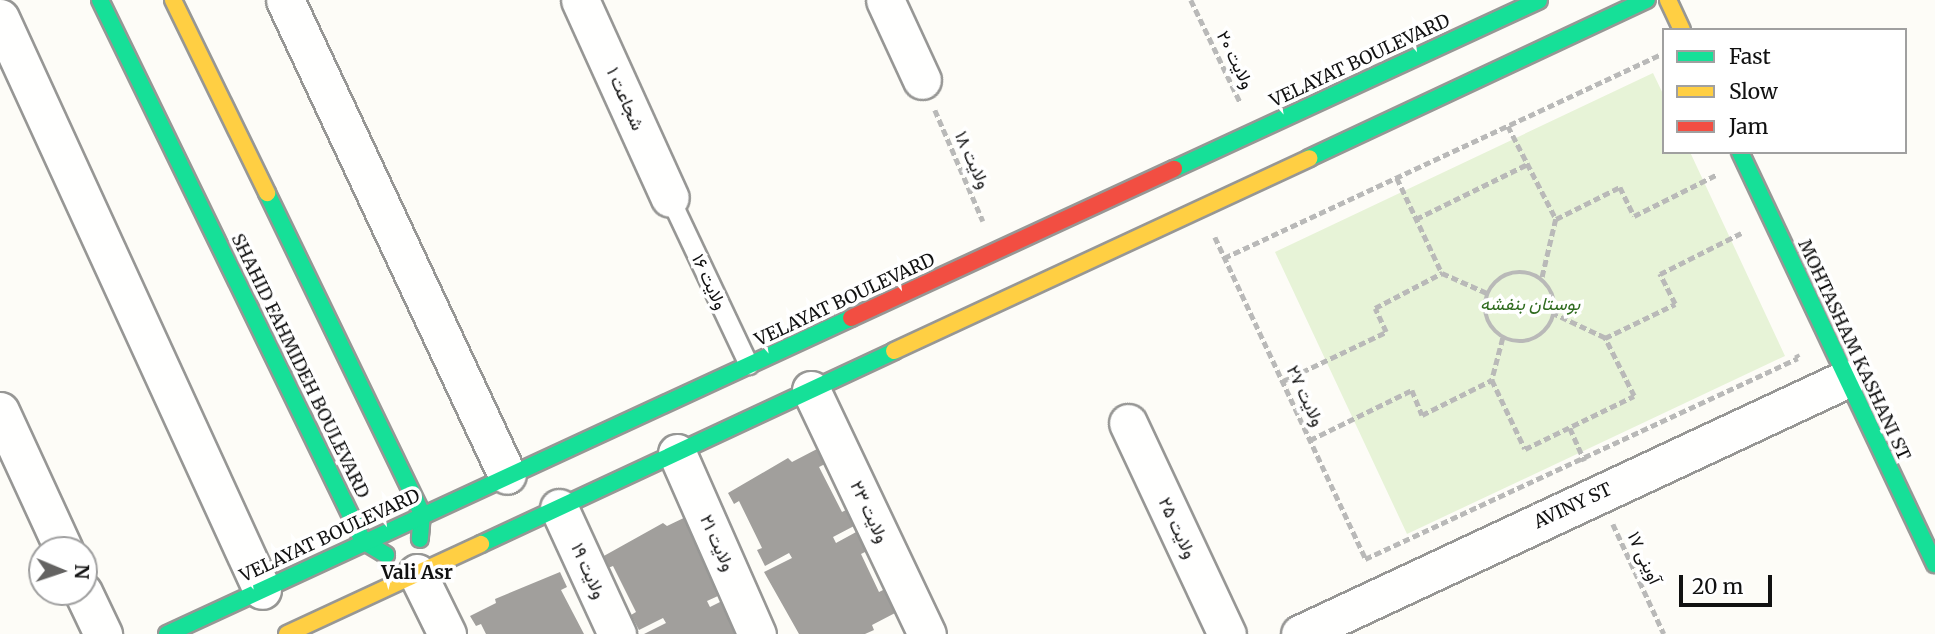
<!DOCTYPE html>
<html>
<head>
<meta charset="utf-8">
<style>
  body { margin:0 }
  #map { position:relative; width:1935px; height:634px; overflow:hidden; background:#fdfcf7; font-family:Merriweather,Vazirmatn,serif }
  div>[style] { position:absolute }
  [style*='--x'] { left:calc(var(--x)*1px); top:calc(var(--y)*1px); width:calc(var(--w)*1px); rotate:calc(var(--a)*1deg) }
  .green>* { inset:0; background:#e7f3d7 }
  .building>* { inset:0; background:#a19f9c }
  .path>* { height:4.5px; margin-top:-2.25px; transform-origin:0; background:repeating-linear-gradient(90deg,#b9b9b8 0 7px,transparent 0 10.5px) }
  .path>.ring { margin:-2.25px; padding:0; box-sizing:content-box; background:none; border:4.5px solid #b9b9b8; border-radius:50% }
  .roads { filter:drop-shadow(2px 0 #979795) drop-shadow(-2px 0 #979795) drop-shadow(0 2px #979795) drop-shadow(0 -2px #979795) }
  .lane>* { height:18px; margin:-9px; padding:0 9px; transform-origin:9px; border-radius:9px; background:#fffffe }
  .street>* { height:37px; margin:-18.5px; padding:0 18.5px; transform-origin:18.5px; border-radius:18.5px; background:#fffffe }
  .fast>* { height:16px; margin:-8px; padding:0 8px; transform-origin:8px; border-radius:8px; background:#16e098 }
  .slow>* { height:16px; margin:-8px; padding:0 8px; transform-origin:8px; border-radius:8px; background:#ffcf43 }
  .jam>* { height:16px; margin:-8px; padding:0 8px; transform-origin:8px; border-radius:8px; background:#f24e42 }
  span { translate:-50% -50%; white-space:nowrap; text-align:center; line-height:1.15; -webkit-text-stroke:7px #fff; paint-order:stroke }
  .street-label { font-size:18px; color:#111 }
  .park-label { font-size:18px; color:#2f6b1f; font-style:italic }
  .neighbourhood-label { font-size:19px; color:#111; font-weight:700 }
  .legend { position:absolute; left:1662px; top:28px; width:245px; height:126px; box-sizing:border-box; background:#fff; border:2px solid #a0a0a0; margin:0; padding:9px 12px; list-style:none; font-size:21px; color:#111 }
  .legend li { display:flex; align-items:center; gap:14px; height:35px }
  .legend b { width:35px; border:2px solid #a0a0a0 }
  .north { position:absolute; left:28px; top:536px; width:70px; height:70px; box-sizing:border-box; background:#fff; border:2px solid #a0a0a0; border-radius:50%; rotate:92deg; font-size:19px; font-weight:700; line-height:28px; text-align:center; color:#111 }
  .north::after { content:''; display:block; margin:auto; width:24px; height:32px; background:#646362; clip-path:polygon(50% 0,100% 100%,50% 72%,0 100%) }
  .scale { position:absolute; left:1679px; top:575px; width:93px; height:32px; box-sizing:border-box; border:4px solid #111; border-top:0; padding-left:9px; font-size:21px; line-height:24px; white-space:nowrap; color:#111; -webkit-text-stroke:5px #fff; paint-order:stroke }
</style>
</head>
<body>
<div id="map">
  <div class="green">
    <div style="clip-path:polygon(1653px 73px,1664px 96px,1664px 152px,1690px 152px,1785px 356px,1407px 534px,1275px 252px)"></div>
  </div>
  <div class="building">
    <div style="clip-path:polygon(817px 449px,825px 464px,819px 467px,842px 512px,846px 510px,854px 526px,833px 537px,836px 543px,858px 531px,867px 551px,861px 554px,879px 592px,885px 589px,897px 612px,872px 625px,874px 630px,865px 634px,799px 634px,764px 572px,792px 558px,789px 553px,765px 566px,757px 550px,762px 548px,739px 501px,734px 504px,728px 493px,788px 458px,792px 462px)"></div>
    <div style="clip-path:polygon(692px 514px,729px 591px,707px 601px,710px 607px,732px 596px,742px 634px,644px 634px,666px 623px,663px 618px,639px 630px,631px 615px,636px 612px,613px 566px,608px 568px,602px 557px,663px 523px,667px 526px)"></div>
    <div style="clip-path:polygon(560px 572px,567px 587px,561px 590px,584px 634px,486px 634px,481px 624px,476px 626px,470px 616px,496px 603px,495px 599px)"></div>
  </div>
  <div class="path">
    <div style="--x:1191;--y:0;--w:113;--a:64.3"></div>
    <div style="--x:935;--y:110;--w:121;--a:66.6"></div>
    <div style="--x:1508;--y:126;--w:105;--a:62.7"></div>
    <div style="--x:1556;--y:219;--w:61;--a:103.3"></div>
    <div style="--x:1397;--y:178;--w:105;--a:64.7"></div>
    <div style="--x:1442;--y:273;--w:49;--a:24"></div>
    <div style="--x:1416;--y:219;--w:125;--a:-26.2"></div>
    <div style="--x:1556;--y:219;--w:72;--a:-26.6"></div>
    <div style="--x:1620;--y:187;--w:32;--a:64"></div>
    <div style="--x:1634;--y:216;--w:92;--a:-26.6"></div>
    <div style="--x:1215;--y:237;--w:356;--a:64.9"></div>
    <div style="--x:1224;--y:258;--w:482;--a:-25"></div>
    <div class="ring" style="left:1485px;top:272px;width:65.5px;height:65.5px"></div>
    <div style="--x:1503;--y:338;--w:43;--a:104.7"></div>
    <div style="--x:1492;--y:380;--w:76;--a:64.4"></div>
    <div style="--x:1525;--y:449;--w:121;--a:-25.9"></div>
    <div style="--x:1634;--y:396;--w:65;--a:-116.6"></div>
    <div style="--x:1605;--y:338;--w:56;--a:-154.8"></div>
    <div style="--x:1605;--y:338;--w:78;--a:-25.9"></div>
    <div style="--x:1675;--y:304;--w:34;--a:-117"></div>
    <div style="--x:1660;--y:274;--w:91;--a:-26.8"></div>
    <div style="--x:1283;--y:381;--w:114;--a:-25.4"></div>
    <div style="--x:1386;--y:332;--w:26;--a:-115"></div>
    <div style="--x:1375;--y:308;--w:76;--a:-27.6"></div>
    <div style="--x:1570;--y:428;--w:36;--a:66"></div>
    <div style="--x:1310;--y:440;--w:114;--a:-26.1"></div>
    <div style="--x:1412;--y:390;--w:27;--a:68"></div>
    <div style="--x:1422;--y:415;--w:78;--a:-26.6"></div>
    <div style="--x:1613;--y:524;--w:121;--a:65.1"></div>
    <div style="--x:1365;--y:559;--w:477;--a:-24.9"></div>
    <div style="--x:1798;--y:358;--w:4;--a:-117"></div>
  </div>
  <div class="roads">
    <div class="lane">
      <div style="--x:670;--y:198;--w:185;--a:64.7"></div>
    </div>
    <div class="street">
      <div style="--x:285;--y:0;--w:524;--a:64.95"></div>
      <div style="--x:580;--y:0;--w:217;--a:65.6"></div>
      <div style="--x:885;--y:0;--w:88;--a:65.2"></div>
      <div style="--x:0;--y:18;--w:629;--a:65.39"></div>
      <div style="--x:811;--y:390;--w:270;--a:64.6"></div>
      <div style="--x:0;--y:411;--w:153;--a:65.3"></div>
      <div style="--x:1128;--y:423;--w:233;--a:64.9"></div>
      <div style="--x:677;--y:453;--w:198;--a:66.2"></div>
      <div style="--x:559;--y:508;--w:139;--a:65.3"></div>
      <div style="--x:417;--y:573;--w:68;--a:63.8"></div>
      <div style="--x:83;--y:592;--w:47;--a:64.5"></div>
      <div style="--x:1300;--y:634;--w:603;--a:-25.03"></div>
    </div>
    <div class="fast">
      <div style="--x:100;--y:0;--w:602;--a:64.07"></div>
      <div style="--x:363;--y:541;--w:27;--a:31"></div>
      <div style="--x:1740;--y:152;--w:456;--a:64.7"></div>
      <div style="--x:1309;--y:158;--w:373;--a:-25.1"></div>
      <div style="--x:1174;--y:169;--w:402;--a:-24.8"></div>
      <div style="--x:267;--y:193;--w:356;--a:64.2"></div>
      <div style="--x:422;--y:514;--w:25;--a:95"></div>
      <div style="--x:481;--y:544;--w:456;--a:-25"></div>
      <div style="--x:167;--y:634;--w:753;--a:-24.8"></div>
    </div>
    <div class="slow">
      <div style="--x:173;--y:0;--w:215;--a:64"></div>
      <div style="--x:1668;--y:0;--w:33;--a:65"></div>
      <div style="--x:894;--y:351;--w:458;--a:-24.9"></div>
      <div style="--x:287;--y:634;--w:214;--a:-24.9"></div>
    </div>
    <div class="jam">
      <div style="--x:851;--y:318;--w:356;--a:-24.8"></div>
    </div>
  </div>
  <div class="street-label">
    <span style="left:1235px;top:60px;rotate:64deg">ولایت ۲۰</span>
    <span style="left:1360px;top:61px;rotate:-25deg">VELAYAT BOULEVARD</span>
    <span style="left:625px;top:99px;rotate:66deg">شجاعت ۱</span>
    <span style="left:972px;top:160px;rotate:66deg">ولایت ۱۸</span>
    <span style="left:709px;top:282px;rotate:65deg">ولایت ۱۶</span>
    <span style="left:845px;top:300px;rotate:-25deg">VELAYAT BOULEVARD</span>
    <span style="left:1854px;top:350px;rotate:65deg">MOHTASHAM KASHANI ST</span>
    <span style="left:300px;top:366px;rotate:64deg">SHAHID FAHMIDEH BOULEVARD</span>
    <span style="left:1305px;top:396px;rotate:65deg">ولایت ۲۷</span>
    <span style="left:1573px;top:506px;rotate:-25deg">AVINY ST</span>
    <span style="left:869px;top:512px;rotate:65deg">ولایت ۲۳</span>
    <span style="left:1177px;top:528px;rotate:65deg">ولایت ۲۵</span>
    <span style="left:330px;top:536px;rotate:-25deg">VELAYAT BOULEVARD</span>
    <span style="left:717px;top:543px;rotate:66deg">ولایت ۲۱</span>
    <span style="left:1644px;top:558px;rotate:65deg">آوینی ۱۷</span>
    <span style="left:588px;top:571px;rotate:66deg">ولایت ۱۹</span>
  </div>
  <div class="park-label">
    <span style="left:1530px;top:304px">بوستان بنفشه</span>
  </div>
  <div class="neighbourhood-label">
    <span style="left:417px;top:573px">Vali Asr</span>
  </div>
  <ul class="legend">
  <li><b style="height:9px;background:#16e098"></b>Fast</li>
  <li><b style="height:9px;background:#ffcf43"></b>Slow</li>
  <li><b style="height:9px;background:#f24e42"></b>Jam</li>
  </ul>
  <div class="north">N</div>
  <div class="scale">20 m</div>
</div>
</body>
</html>
